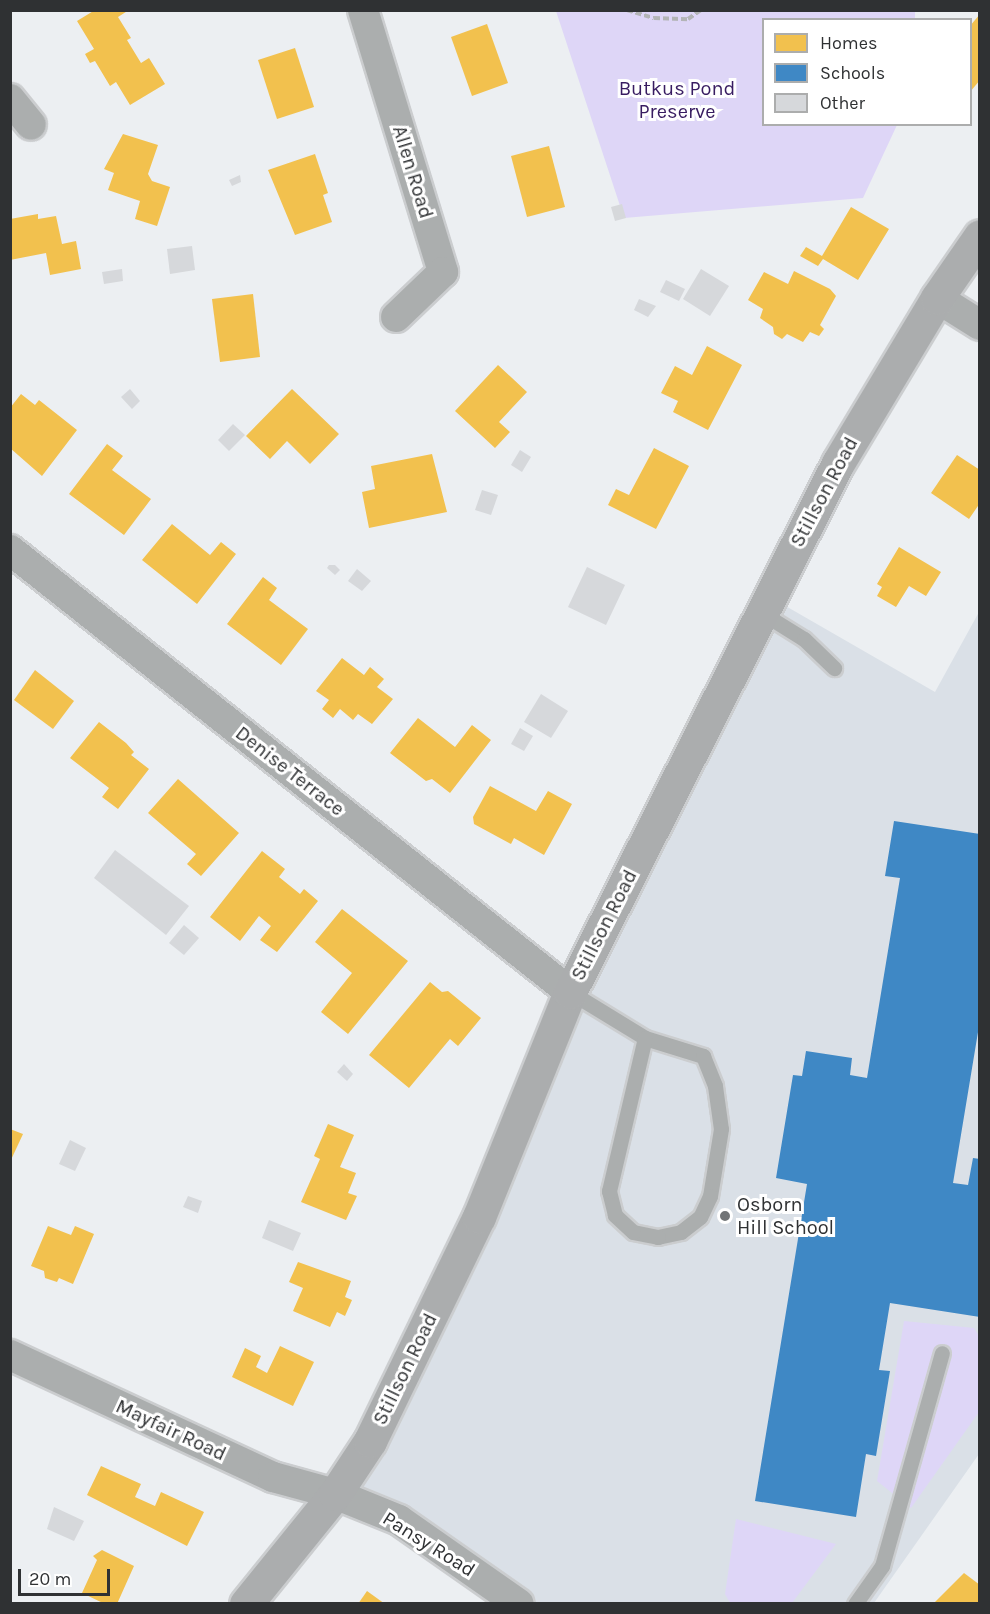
<!DOCTYPE html>
<html>
<head>
<meta charset="utf-8">
<style>
  body { margin:0 }
  #map { position:relative; width:990px; height:1614px; overflow:hidden; background:#eceff2; font-family:Karla,sans-serif }
  div>[style] { position:absolute }
  [style*='--x'] { left:calc(var(--x)*1px); top:calc(var(--y)*1px); width:calc(var(--w)*1px); rotate:calc(var(--a)*1deg) }
  .built>* { inset:0; background:#dae0e7 }
  .green>* { inset:0; background:#ded6f7 }
  .homes>* { inset:0; background:#f2c14e }
  .schools>* { inset:0; background:#3f88c5 }
  .building>* { inset:0; background:#d6d8db }
  .path>* { height:4px; margin-top:-2px; transform-origin:0; background:repeating-linear-gradient(90deg,#b3b4b6 0 6px,transparent 0 9px) }
  .roads { filter:drop-shadow(2px 0 #cbcdcf) drop-shadow(-2px 0 #cbcdcf) drop-shadow(0 2px #cbcdcf) drop-shadow(0 -2px #cbcdcf) }
  .lane>* { height:15px; margin:-7.5px; padding:0 7.5px; transform-origin:7.5px; border-radius:7.5px; background:#abaeae }
  .street>* { height:30px; margin:-15px; padding:0 15px; transform-origin:15px; border-radius:15px; background:#abaeae }
  .secondary>* { height:33px; margin:-16.5px; padding:0 16.5px; transform-origin:16.5px; border-radius:16.5px; background:#abadae }
  .dots>* { width:16px; height:16px; translate:-50% -50%; box-sizing:border-box; border:3px solid #fff; border-radius:50% }
  span { translate:-50% -50%; white-space:nowrap; text-align:center; line-height:1.15; -webkit-text-stroke:6px #fff; paint-order:stroke }
  .park-label { font-size:20px; color:#381c61 }
  .street-label { font-size:20px; color:#2f3133 }
  .poi-label { font-size:20px; color:#2f3133 }
  .left { translate:0 -50%; text-align:left }
  .frame { position:absolute; inset:0; border:12px solid #2f3133; pointer-events:none }
  .legend { position:absolute; left:762px; top:18px; width:210px; height:108px; box-sizing:border-box; background:#fff; border:2px solid #acadad; margin:0; padding:8px 10px; list-style:none; font-size:18px; color:#2f3133 }
  .legend li { display:flex; align-items:center; gap:12px; height:30px }
  .legend b { width:30px; border:2px solid #acadad }
  .scale { position:absolute; left:18px; top:1569px; width:92px; height:27px; box-sizing:border-box; border:3px solid #2f3133; border-top:0; padding-left:8px; font-size:18px; line-height:21px; white-space:nowrap; color:#2f3133; -webkit-text-stroke:4px #fff; paint-order:stroke }
</style>
</head>
<body>
<div id="map">
  <div class="built">
    <div style="clip-path:polygon(770px 597px,935px 692px,979px 612px,979px 1454px,874px 1603px,519px 1603px,335px 1494px)"></div>
  </div>
  <div class="green">
    <div style="clip-path:polygon(556px 11px,915px 11px,915px 19px,764px 20px,764px 124px,897px 125px,863px 198px,624px 218px)"></div>
    <div style="clip-path:polygon(904px 1321px,974px 1328px,979px 1336px,979px 1412px,911px 1508px,877px 1481px)"></div>
    <div style="clip-path:polygon(736px 1519px,836px 1544px,792px 1603px,730px 1603px,725px 1594px)"></div>
  </div>
  <div class="homes">
    <div style="clip-path:polygon(95px 10px,129px 10px,118px 17px,131px 38px,127px 40px,141px 63px,149px 58px,165px 84px,130px 105px,116px 82px,110px 86px,95px 61px,90px 63px,85px 54px,94px 49px,77px 21px)"></div>
    <div style="clip-path:polygon(980px 14px,980px 80px,970px 92px,970px 26px)"></div>
    <div style="clip-path:polygon(487px 24px,508px 83px,472px 96px,451px 37px)"></div>
    <div style="clip-path:polygon(295px 48px,314px 107px,277px 119px,258px 60px)"></div>
    <div style="clip-path:polygon(123px 134px,158px 145px,148px 174px,152px 181px,170px 187px,157px 226px,135px 219px,140px 201px,108px 190px,114px 173px,104px 169px)"></div>
    <div style="clip-path:polygon(549px 146px,565px 207px,527px 217px,511px 156px)"></div>
    <div style="clip-path:polygon(315px 154px,328px 193px,323px 195px,332px 222px,295px 235px,268px 170px)"></div>
    <div style="clip-path:polygon(851px 207px,889px 229px,858px 280px,823px 259px,818px 266px,800px 256px,806px 247px,822px 256px)"></div>
    <div style="clip-path:polygon(38px 214px,38px 219px,56px 216px,62px 244px,76px 241px,81px 269px,50px 275px,46px 253px,10px 260px,10px 219px)"></div>
    <div style="clip-path:polygon(794px 271px,830px 289px,836px 296px,820px 325px,824px 329px,819px 336px,810px 332px,803px 342px,787px 334px,782px 339px,774px 334px,773px 327px,760px 318px,763px 309px,748px 300px,764px 272px,788px 284px)"></div>
    <div style="clip-path:polygon(253px 294px,260px 357px,220px 362px,212px 299px)"></div>
    <div style="clip-path:polygon(707px 346px,742px 365px,708px 430px,673px 412px,678px 401px,661px 393px,675px 366px,692px 375px)"></div>
    <div style="clip-path:polygon(498px 365px,527px 392px,499px 422px,510px 432px,495px 448px,455px 411px)"></div>
    <div style="clip-path:polygon(292px 389px,339px 434px,310px 464px,287px 441px,270px 459px,246px 436px)"></div>
    <div style="clip-path:polygon(21px 394px,35px 405px,39px 400px,77px 430px,42px 476px,10px 448px,10px 408px)"></div>
    <div style="clip-path:polygon(107px 444px,123px 456px,112px 470px,151px 499px,124px 535px,69px 494px)"></div>
    <div style="clip-path:polygon(654px 448px,689px 466px,656px 529px,608px 505px,616px 489px,629px 495px)"></div>
    <div style="clip-path:polygon(432px 454px,447px 512px,369px 528px,362px 492px,375px 489px,371px 466px)"></div>
    <div style="clip-path:polygon(957px 455px,980px 470px,980px 503px,969px 519px,931px 493px)"></div>
    <div style="clip-path:polygon(172px 524px,210px 555px,221px 542px,236px 554px,197px 604px,142px 560px)"></div>
    <div style="clip-path:polygon(899px 547px,941px 572px,926px 596px,909px 586px,896px 607px,877px 596px,882px 587px,877px 584px)"></div>
    <div style="clip-path:polygon(263px 577px,277px 588px,269px 600px,308px 629px,281px 665px,227px 624px)"></div>
    <div style="clip-path:polygon(342px 658px,364px 675px,370px 667px,384px 679px,377px 687px,393px 699px,372px 724px,358px 714px,353px 720px,340px 709px,333px 718px,322px 709px,329px 700px,316px 691px)"></div>
    <div style="clip-path:polygon(35px 670px,74px 701px,53px 729px,14px 700px)"></div>
    <div style="clip-path:polygon(418px 718px,455px 747px,472px 725px,491px 740px,450px 793px,432px 779px,426px 781px,390px 753px)"></div>
    <div style="clip-path:polygon(99px 722px,126px 743px,134px 752px,131px 755px,149px 769px,118px 809px,102px 797px,109px 788px,70px 758px)"></div>
    <div style="clip-path:polygon(178px 779px,239px 833px,201px 876px,187px 864px,196px 854px,148px 813px)"></div>
    <div style="clip-path:polygon(490px 786px,536px 811px,548px 791px,572px 804px,544px 855px,514px 838px,511px 844px,474px 824px,473px 817px)"></div>
    <div style="clip-path:polygon(262px 851px,285px 869px,279px 877px,300px 894px,304px 889px,318px 901px,277px 952px,260px 940px,271px 926px,259px 916px,240px 941px,210px 917px)"></div>
    <div style="clip-path:polygon(342px 909px,408px 961px,348px 1034px,321px 1012px,352px 973px,315px 942px)"></div>
    <div style="clip-path:polygon(430px 982px,442px 992px,448px 991px,481px 1018px,458px 1046px,450px 1039px,409px 1088px,369px 1055px)"></div>
    <div style="clip-path:polygon(328px 1124px,354px 1135px,340px 1167px,356px 1173px,348px 1193px,357px 1196px,346px 1220px,301px 1202px,320px 1159px,314px 1156px)"></div>
    <div style="clip-path:polygon(10px 1129px,23px 1134px,10px 1162px)"></div>
    <div style="clip-path:polygon(48px 1226px,71px 1235px,75px 1226px,94px 1234px,73px 1284px,59px 1278px,57px 1282px,45px 1278px,44px 1271px,31px 1266px)"></div>
    <div style="clip-path:polygon(298px 1262px,351px 1281px,345px 1297px,352px 1300px,345px 1316px,337px 1312px,330px 1327px,293px 1311px,303px 1288px,289px 1282px)"></div>
    <div style="clip-path:polygon(280px 1346px,314px 1362px,293px 1406px,232px 1377px,245px 1348px,261px 1356px,256px 1367px,267px 1373px)"></div>
    <div style="clip-path:polygon(101px 1466px,141px 1484px,135px 1497px,155px 1506px,161px 1492px,204px 1512px,187px 1546px,87px 1495px)"></div>
    <div style="clip-path:polygon(102px 1550px,134px 1566px,117px 1604px,105px 1604px,82px 1593px,97px 1560px,93px 1556px)"></div>
    <div style="clip-path:polygon(964px 1573px,980px 1585px,980px 1604px,933px 1604px)"></div>
    <div style="clip-path:polygon(367px 1591px,385px 1604px,358px 1604px)"></div>
  </div>
  <div class="schools">
    <div style="clip-path:polygon(894px 821px,980px 834px,980px 1020px,953px 1183px,968px 1185px,973px 1158px,980px 1159px,980px 1317px,890px 1303px,879px 1370px,890px 1371px,876px 1456px,866px 1454px,856px 1517px,755px 1501px,807px 1184px,776px 1178px,793px 1075px,802px 1076px,806px 1051px,852px 1058px,850px 1075px,867px 1078px,900px 878px,885px 876px)"></div>
  </div>
  <div class="building">
    <div style="clip-path:polygon(240px 175px,241px 182px,232px 186px,229px 180px)"></div>
    <div style="clip-path:polygon(622px 204px,626px 218px,615px 221px,611px 207px)"></div>
    <div style="clip-path:polygon(192px 246px,195px 270px,170px 274px,167px 249px)"></div>
    <div style="clip-path:polygon(122px 269px,123px 281px,104px 284px,102px 272px)"></div>
    <div style="clip-path:polygon(701px 269px,729px 286px,710px 316px,683px 299px)"></div>
    <div style="clip-path:polygon(666px 280px,685px 289px,679px 301px,660px 292px)"></div>
    <div style="clip-path:polygon(639px 299px,656px 306px,648px 317px,634px 310px)"></div>
    <div style="clip-path:polygon(130px 389px,140px 401px,132px 409px,121px 397px)"></div>
    <div style="clip-path:polygon(233px 424px,245px 435px,229px 451px,218px 440px)"></div>
    <div style="clip-path:polygon(520px 450px,531px 457px,522px 472px,511px 465px)"></div>
    <div style="clip-path:polygon(482px 490px,498px 495px,491px 515px,475px 510px)"></div>
    <div style="clip-path:polygon(329px 565px,335px 565px,340px 570px,335px 575px,327px 568px)"></div>
    <div style="clip-path:polygon(587px 567px,625px 585px,606px 625px,568px 607px)"></div>
    <div style="clip-path:polygon(357px 569px,371px 581px,362px 591px,348px 581px)"></div>
    <div style="clip-path:polygon(541px 694px,568px 711px,551px 738px,524px 722px)"></div>
    <div style="clip-path:polygon(520px 728px,533px 736px,524px 751px,511px 744px)"></div>
    <div style="clip-path:polygon(115px 850px,189px 906px,166px 935px,94px 878px)"></div>
    <div style="clip-path:polygon(184px 925px,199px 938px,184px 955px,169px 943px)"></div>
    <div style="clip-path:polygon(344px 1064px,353px 1074px,347px 1081px,337px 1072px)"></div>
    <div style="clip-path:polygon(70px 1140px,86px 1148px,75px 1171px,59px 1164px)"></div>
    <div style="clip-path:polygon(188px 1196px,202px 1201px,198px 1213px,183px 1207px)"></div>
    <div style="clip-path:polygon(269px 1220px,301px 1233px,293px 1251px,262px 1238px)"></div>
    <div style="clip-path:polygon(54px 1507px,84px 1521px,74px 1541px,47px 1529px)"></div>
  </div>
  <div class="path">
    <div style="--x:627;--y:10;--w:28;--a:17"></div>
    <div style="--x:654;--y:18;--w:34;--a:2"></div>
    <div style="--x:688;--y:19;--w:16;--a:-35"></div>
  </div>
  <div class="roads">
    <div class="lane">
      <div style="--x:762;--y:613;--w:49;--a:31.8"></div>
      <div style="--x:804;--y:639;--w:42;--a:44"></div>
      <div style="--x:570;--y:992;--w:88;--a:31.5"></div>
      <div style="--x:645;--y:1038;--w:61;--a:17.2"></div>
      <div style="--x:703;--y:1056;--w:32;--a:68"></div>
      <div style="--x:715;--y:1086;--w:43;--a:82.1"></div>
      <div style="--x:721;--y:1129;--w:68;--a:99.3"></div>
      <div style="--x:710;--y:1196;--w:23;--a:115"></div>
      <div style="--x:700;--y:1217;--w:24;--a:142"></div>
      <div style="--x:681;--y:1232;--w:24;--a:168"></div>
      <div style="--x:658;--y:1237;--w:25;--a:-169"></div>
      <div style="--x:633;--y:1232;--w:25;--a:-137"></div>
      <div style="--x:615;--y:1215;--w:25;--a:-104"></div>
      <div style="--x:609;--y:1191;--w:157;--a:-76.8"></div>
      <div style="--x:855;--y:1604;--w:47;--a:-54.6"></div>
      <div style="--x:882;--y:1566;--w:221;--a:-74.3"></div>
    </div>
    <div class="street">
      <div style="--x:363;--y:10;--w:274;--a:73"></div>
      <div style="--x:443;--y:272;--w:65;--a:136.2"></div>
      <div style="--x:10;--y:99;--w:33;--a:51"></div>
      <div style="--x:937;--y:298;--w:51;--a:32.1"></div>
      <div style="--x:10;--y:550;--w:713;--a:38.28"></div>
      <div style="--x:10;--y:1355;--w:290;--a:24.9"></div>
      <div style="--x:273;--y:1477;--w:64;--a:15.3"></div>
      <div style="--x:335;--y:1494;--w:69;--a:22.1"></div>
      <div style="--x:399;--y:1520;--w:146;--a:35"></div>
    </div>
    <div class="secondary">
      <div style="--x:246;--y:1604;--w:141;--a:-51"></div>
      <div style="--x:335;--y:1494;--w:64;--a:-56.6"></div>
      <div style="--x:370;--y:1441;--w:249;--a:-64.1"></div>
      <div style="--x:479;--y:1217;--w:243;--a:-68"></div>
      <div style="--x:570;--y:992;--w:593;--a:-63.13"></div>
      <div style="--x:838;--y:463;--w:192;--a:-59"></div>
      <div style="--x:937;--y:298;--w:75;--a:-55.3"></div>
    </div>
  </div>
  <div class="dots">
    <div style="left:725px;top:1216px;background:#717476"></div>
  </div>
  <div class="park-label">
    <span style="left:677px;top:100px">Butkus Pond<br>Preserve</span>
  </div>
  <div class="street-label">
    <span style="left:413px;top:172px;rotate:73deg">Allen Road</span>
    <span style="left:824px;top:492px;rotate:-62deg">Stillson Road</span>
    <span style="left:290px;top:771px;rotate:38deg">Denise Terrace</span>
    <span style="left:604px;top:925px;rotate:-63deg">Stillson Road</span>
    <span style="left:405px;top:1369px;rotate:-64deg">Stillson Road</span>
    <span style="left:171px;top:1430px;rotate:25deg">Mayfair Road</span>
    <span style="left:429px;top:1544px;rotate:32deg">Pansy Road</span>
  </div>
  <div class="poi-label">
    <span class="left" style="left:737px;top:1216px">Osborn<br>Hill School</span>
  </div>
  <div class="frame"></div>
  <ul class="legend">
  <li><b style="height:16px;background:#f2c14e"></b>Homes</li>
  <li><b style="height:16px;background:#3f88c5"></b>Schools</li>
  <li><b style="height:16px;background:#d6d8db"></b>Other</li>
  </ul>
  <div class="scale">20 m</div>
</div>
</body>
</html>
